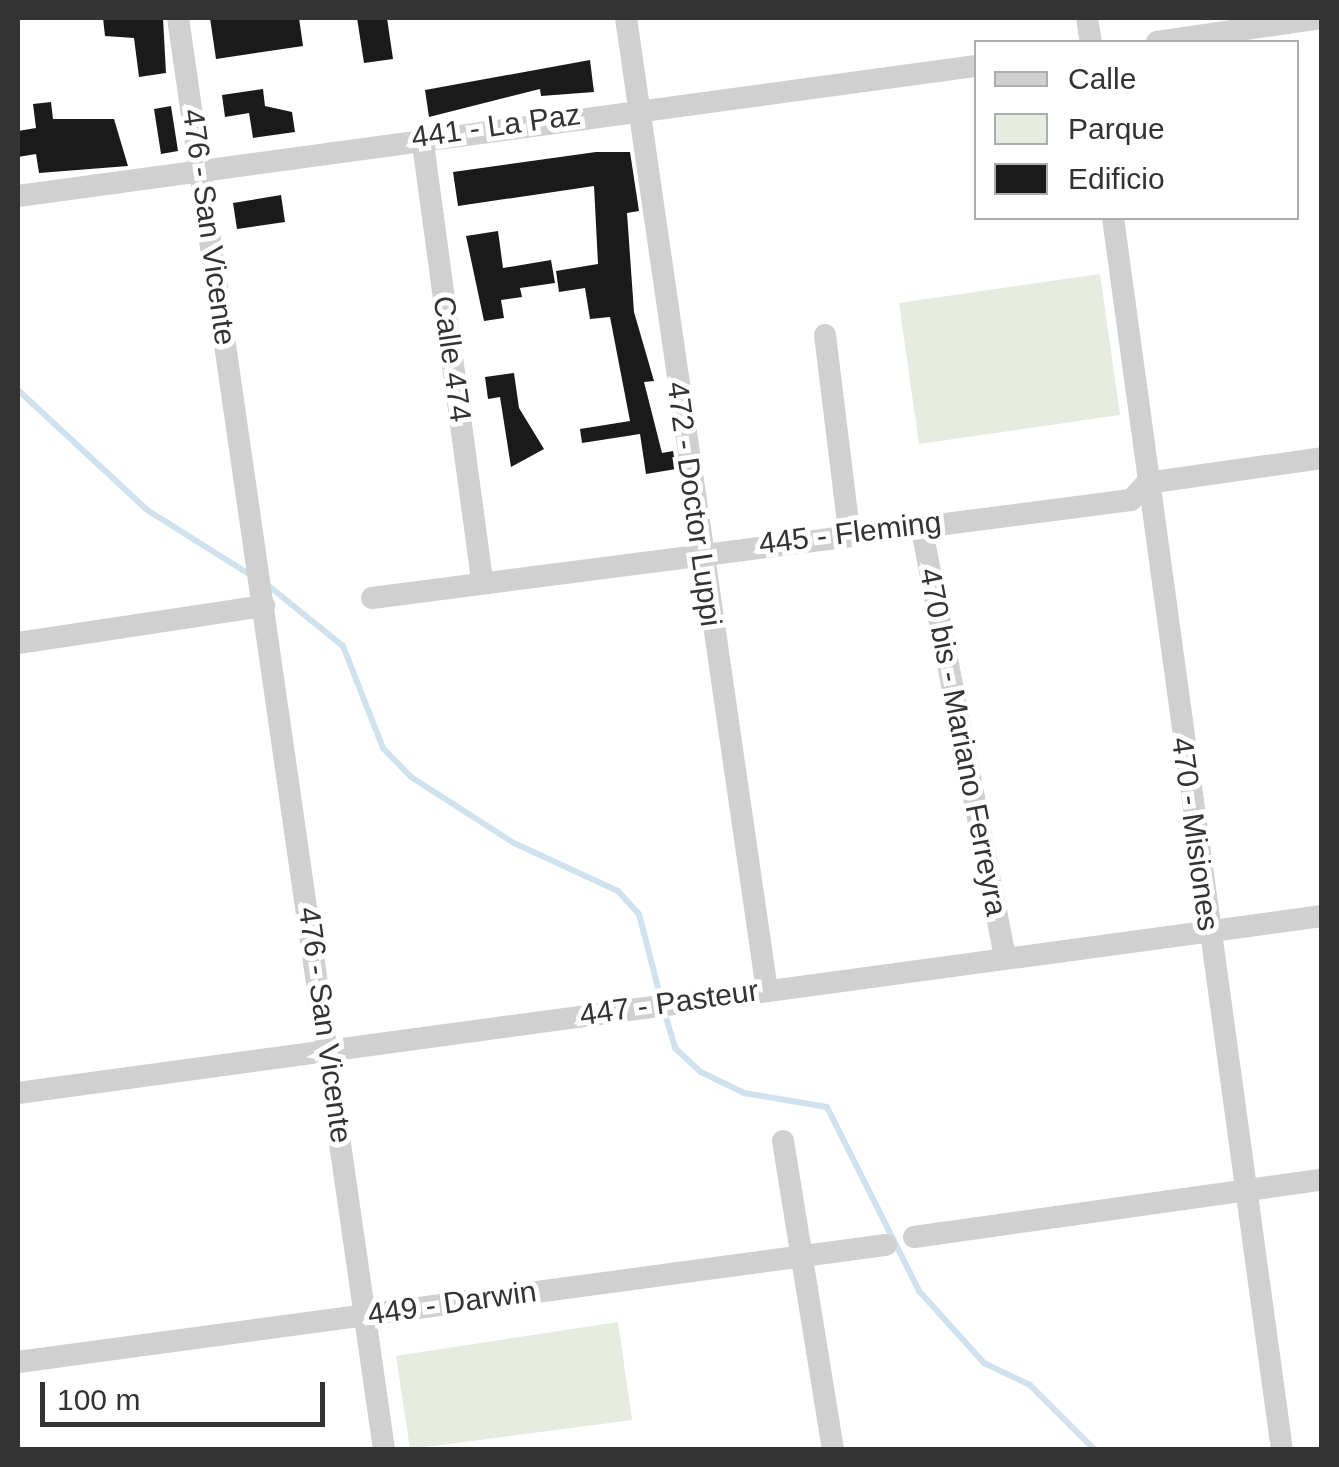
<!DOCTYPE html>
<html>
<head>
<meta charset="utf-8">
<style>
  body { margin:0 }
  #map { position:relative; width:1339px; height:1467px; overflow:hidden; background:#fff; font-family:Arial,sans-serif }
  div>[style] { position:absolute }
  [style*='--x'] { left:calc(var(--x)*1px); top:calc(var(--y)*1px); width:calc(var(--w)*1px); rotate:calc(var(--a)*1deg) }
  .green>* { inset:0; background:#e6ecdf }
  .stream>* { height:6px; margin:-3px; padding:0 3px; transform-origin:3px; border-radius:3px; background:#cfe2ee }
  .building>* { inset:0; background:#1a1a1a }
  .minor>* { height:22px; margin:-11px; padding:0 11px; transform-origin:11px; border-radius:11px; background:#d0d0d0 }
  span { translate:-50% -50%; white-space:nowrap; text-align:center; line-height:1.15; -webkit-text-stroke:10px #fff; paint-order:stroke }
  .street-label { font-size:30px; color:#333 }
  .frame { position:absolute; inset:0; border:20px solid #333; pointer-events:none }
  .legend { position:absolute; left:974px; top:40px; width:325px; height:180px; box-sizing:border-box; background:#fff; border:2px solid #adadad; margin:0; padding:12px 18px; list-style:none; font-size:30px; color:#333 }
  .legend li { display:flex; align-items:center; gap:20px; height:50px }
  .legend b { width:50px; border:2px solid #adadad }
  .scale { position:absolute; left:40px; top:1382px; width:285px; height:45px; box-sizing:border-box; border:5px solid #333; border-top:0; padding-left:12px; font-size:30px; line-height:35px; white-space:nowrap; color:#333; -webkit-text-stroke:8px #fff; paint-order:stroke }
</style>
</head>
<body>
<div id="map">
  <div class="green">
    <div style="clip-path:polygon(1100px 274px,1120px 415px,919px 444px,899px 303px)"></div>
    <div style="clip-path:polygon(618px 1322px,632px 1420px,410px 1449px,396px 1356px)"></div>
  </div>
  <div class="stream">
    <div style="--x:18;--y:390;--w:176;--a:42.9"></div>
    <div style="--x:147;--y:510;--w:126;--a:32.1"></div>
    <div style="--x:265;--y:583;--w:100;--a:38.9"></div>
    <div style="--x:343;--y:646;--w:110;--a:68.6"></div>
    <div style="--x:383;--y:748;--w:40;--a:46"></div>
    <div style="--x:411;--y:777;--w:122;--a:32.7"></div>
    <div style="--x:514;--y:843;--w:115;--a:24.8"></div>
    <div style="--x:618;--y:891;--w:31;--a:48"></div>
    <div style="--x:639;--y:914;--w:88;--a:75.5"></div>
    <div style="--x:664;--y:1011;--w:39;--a:73"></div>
    <div style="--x:675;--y:1048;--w:35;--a:43"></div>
    <div style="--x:701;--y:1072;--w:48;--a:26"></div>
    <div style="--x:744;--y:1093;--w:84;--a:9.6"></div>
    <div style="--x:827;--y:1107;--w:206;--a:63.4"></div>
    <div style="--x:919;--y:1291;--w:97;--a:47.9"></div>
    <div style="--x:984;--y:1363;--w:51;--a:25.6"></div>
    <div style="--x:1030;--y:1385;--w:92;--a:45"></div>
  </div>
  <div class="building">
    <div style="clip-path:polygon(103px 18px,163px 18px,166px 73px,139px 77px,134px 38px,105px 36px)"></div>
    <div style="clip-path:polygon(210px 18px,299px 18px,303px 46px,216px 59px)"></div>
    <div style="clip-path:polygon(357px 18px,387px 18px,393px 59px,364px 63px)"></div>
    <div style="clip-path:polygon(590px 60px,594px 92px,541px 96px,540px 89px,429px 117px,425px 90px)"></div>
    <div style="clip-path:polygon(263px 89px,265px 106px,292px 112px,295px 132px,253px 138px,249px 113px,225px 117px,222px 95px)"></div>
    <div style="clip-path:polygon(51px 102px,53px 119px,114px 119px,128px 166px,39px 173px,36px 154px,18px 157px,18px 131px,36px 128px,33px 104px)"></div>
    <div style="clip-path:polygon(171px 106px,178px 151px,161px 154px,154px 109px)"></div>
    <div style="clip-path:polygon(596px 152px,630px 152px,639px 211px,627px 213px,634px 312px,654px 381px,644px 382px,662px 453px,673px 451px,676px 469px,646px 474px,640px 434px,582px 443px,580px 429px,630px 421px,610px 317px,590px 319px,585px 288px,559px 292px,556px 271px,598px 264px,594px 186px,458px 206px,453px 172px)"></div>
    <div style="clip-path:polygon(281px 195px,285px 222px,237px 229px,233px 203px)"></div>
    <div style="clip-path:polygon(498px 231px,503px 268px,551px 260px,555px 283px,520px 288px,522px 297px,501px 300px,504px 318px,484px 321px,466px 236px)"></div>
    <div style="clip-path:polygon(514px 373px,519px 408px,544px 449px,511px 467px,500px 397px,488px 399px,485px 377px)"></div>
  </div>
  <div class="minor">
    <div style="--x:178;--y:18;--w:1447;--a:81.81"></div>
    <div style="--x:626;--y:18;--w:982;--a:81.75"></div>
    <div style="--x:1087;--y:18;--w:24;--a:81"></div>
    <div style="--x:1157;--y:42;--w:167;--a:-8.3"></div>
    <div style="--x:422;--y:136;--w:449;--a:82.3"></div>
    <div style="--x:18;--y:196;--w:967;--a:-7.73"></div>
    <div style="--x:1113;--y:218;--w:1244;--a:82.19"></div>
    <div style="--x:825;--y:335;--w:197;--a:83"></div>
    <div style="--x:921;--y:525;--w:441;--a:79"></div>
    <div style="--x:372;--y:598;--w:765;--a:-7.36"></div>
    <div style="--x:1131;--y:500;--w:23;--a:-47"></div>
    <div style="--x:1147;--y:483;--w:177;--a:-8.1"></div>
    <div style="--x:18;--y:643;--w:249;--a:-8.6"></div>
    <div style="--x:18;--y:1093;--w:1316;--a:-7.73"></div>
    <div style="--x:783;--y:1141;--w:313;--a:80.8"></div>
    <div style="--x:914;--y:1237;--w:412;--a:-8"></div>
    <div style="--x:18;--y:1362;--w:876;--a:-7.68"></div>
  </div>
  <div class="street-label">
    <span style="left:496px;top:126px;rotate:-8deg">441 - La Paz</span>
    <span style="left:209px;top:227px;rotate:82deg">476 - San Vicente</span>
    <span style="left:452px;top:359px;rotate:82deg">Calle 474</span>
    <span style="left:694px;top:504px;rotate:82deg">472 - Doctor Luppi</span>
    <span style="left:850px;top:533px;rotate:-7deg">445 - Fleming</span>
    <span style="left:963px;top:742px;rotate:79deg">470 bis - Mariano Ferreyra</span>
    <span style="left:1195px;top:834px;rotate:82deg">470 - Misiones</span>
    <span style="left:669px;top:1003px;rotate:-8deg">447 - Pasteur</span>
    <span style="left:325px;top:1025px;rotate:82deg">476 - San Vicente</span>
    <span style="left:452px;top:1303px;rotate:-8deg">449 - Darwin</span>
  </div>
  <div class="frame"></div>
  <ul class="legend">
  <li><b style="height:12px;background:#d0d0d0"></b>Calle</li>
  <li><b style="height:28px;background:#e6ecdf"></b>Parque</li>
  <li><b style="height:28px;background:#1a1a1a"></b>Edificio</li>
  </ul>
  <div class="scale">100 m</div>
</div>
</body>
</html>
